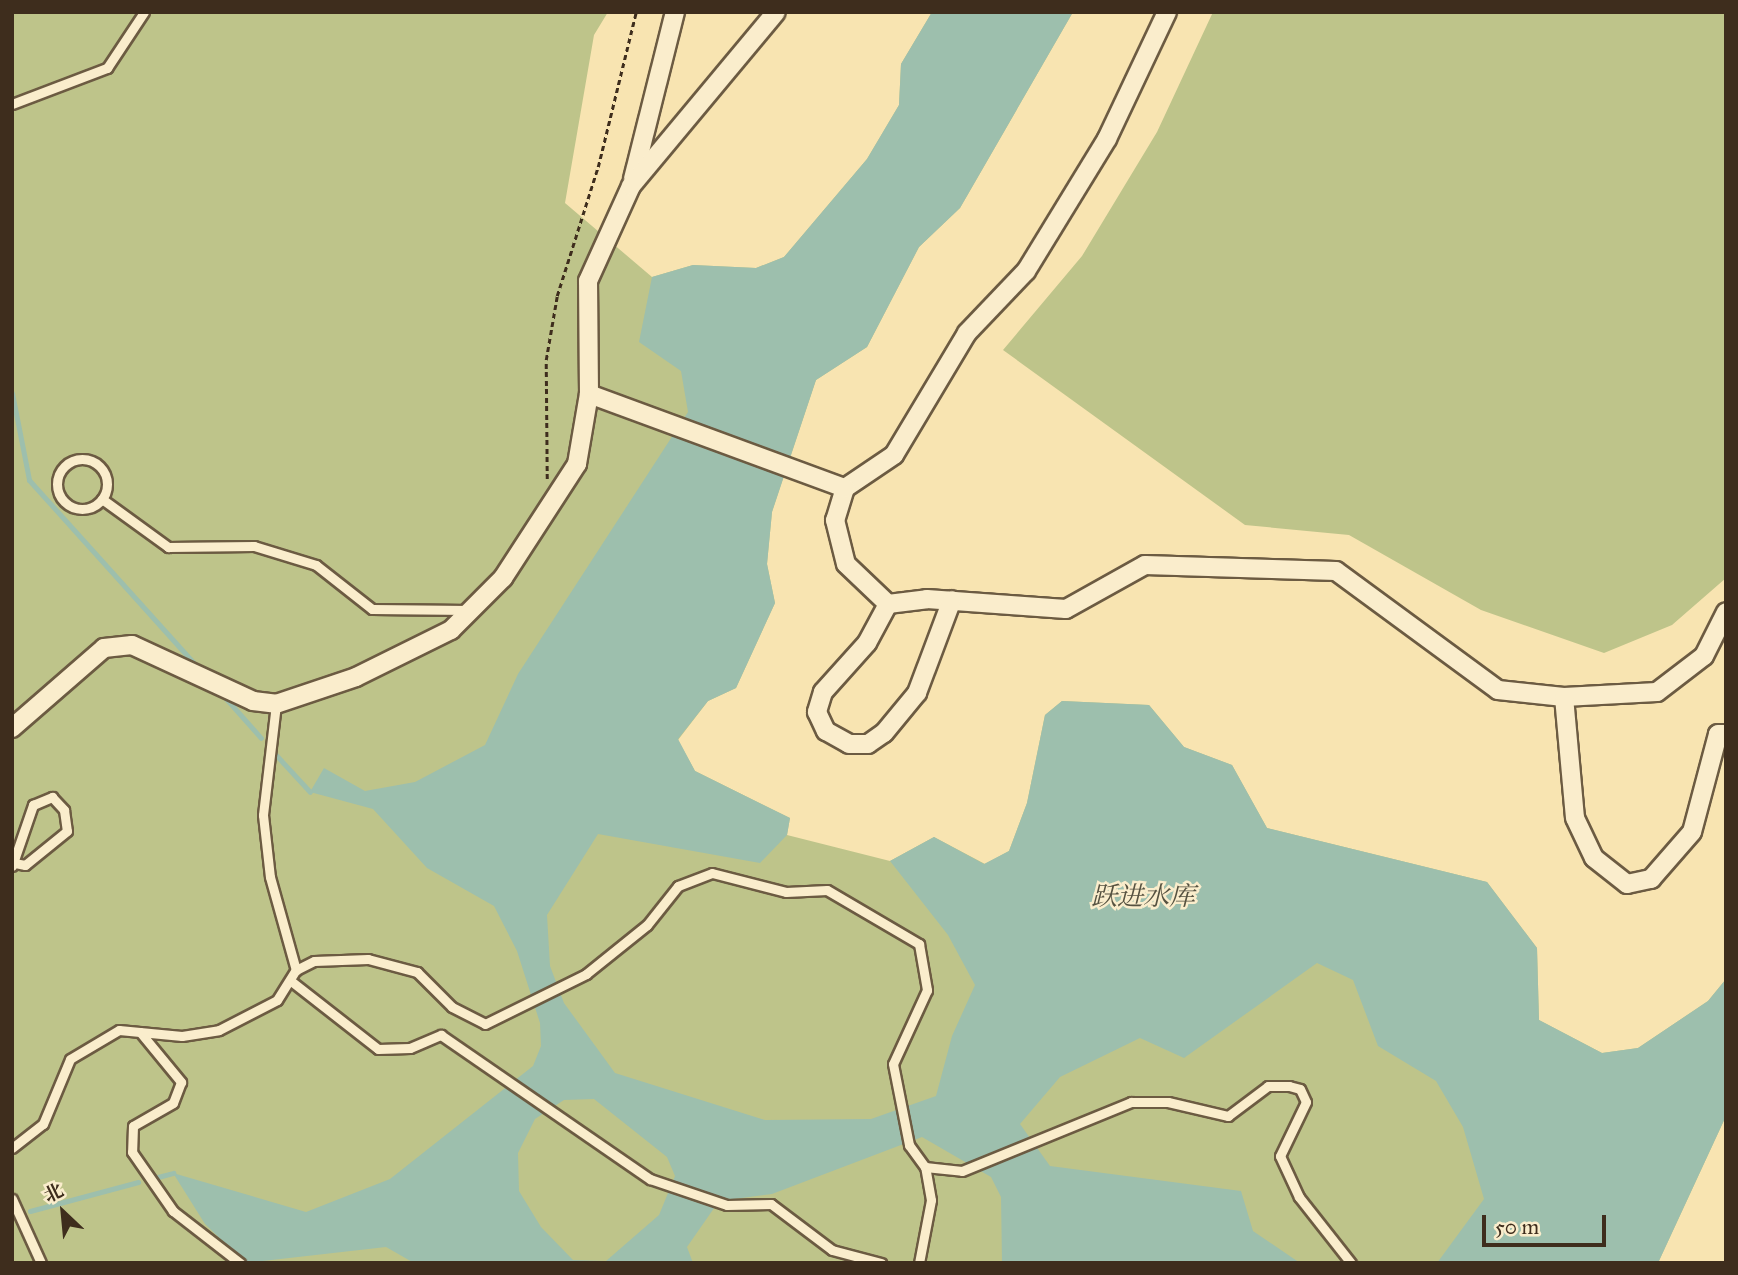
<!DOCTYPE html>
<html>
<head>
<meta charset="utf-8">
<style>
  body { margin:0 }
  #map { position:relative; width:1738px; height:1275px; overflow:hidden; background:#f8e4b1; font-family:"IM FELL Great Primer","Noto Serif SC",serif }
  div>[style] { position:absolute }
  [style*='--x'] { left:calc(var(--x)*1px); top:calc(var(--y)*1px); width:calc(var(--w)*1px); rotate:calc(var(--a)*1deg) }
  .green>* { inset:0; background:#bec48a }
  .water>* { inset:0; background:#9dbfad }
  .stream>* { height:5px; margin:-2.5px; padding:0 2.5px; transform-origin:2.5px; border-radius:2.5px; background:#9dbfad }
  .path>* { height:2.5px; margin-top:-1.25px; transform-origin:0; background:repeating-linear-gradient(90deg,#3e2d1d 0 5px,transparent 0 8.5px) }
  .roads { filter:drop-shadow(2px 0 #6c5b42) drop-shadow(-2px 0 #6c5b42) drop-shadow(0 2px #6c5b42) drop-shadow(0 -2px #6c5b42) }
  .service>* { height:9px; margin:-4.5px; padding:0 4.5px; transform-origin:4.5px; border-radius:4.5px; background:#faedcc }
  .service>.ring { margin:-4.5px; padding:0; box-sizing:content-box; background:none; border:9px solid #faedcc; border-radius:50% }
  .minor>* { height:18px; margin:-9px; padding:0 9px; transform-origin:9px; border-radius:9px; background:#faedcc }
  span { translate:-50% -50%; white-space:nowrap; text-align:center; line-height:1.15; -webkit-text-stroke:5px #faedcc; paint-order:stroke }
  .water-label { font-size:26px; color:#565241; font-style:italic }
  .frame { position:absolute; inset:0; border:14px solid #3e2d1d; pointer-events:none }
  .north { position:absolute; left:28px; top:1177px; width:70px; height:70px; -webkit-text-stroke:5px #faedcc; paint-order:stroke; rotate:334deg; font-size:19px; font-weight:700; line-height:28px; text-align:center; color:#3e2d1d }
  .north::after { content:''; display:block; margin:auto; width:24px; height:32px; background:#3e2d1d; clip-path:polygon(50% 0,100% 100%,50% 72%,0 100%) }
  .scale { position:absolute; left:1482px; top:1215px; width:124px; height:32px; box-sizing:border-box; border:4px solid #3e2d1d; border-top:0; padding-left:9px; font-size:21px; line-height:24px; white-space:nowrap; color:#3e2d1d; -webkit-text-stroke:5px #faedcc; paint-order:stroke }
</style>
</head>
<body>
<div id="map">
  <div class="green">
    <div style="clip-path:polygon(12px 12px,608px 12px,594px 35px,565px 203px,652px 277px,693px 265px,756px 268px,784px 257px,867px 159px,899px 105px,901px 64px,932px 12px,1073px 12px,960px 208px,919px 247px,867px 347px,816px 380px,772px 512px,767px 564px,775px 603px,736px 688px,708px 701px,678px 740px,695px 771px,790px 818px,787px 835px,890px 861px,934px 837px,985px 864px,1009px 851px,1027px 803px,1045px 715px,1062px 701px,1149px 705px,1184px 747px,1232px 765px,1267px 828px,1487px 882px,1537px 948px,1539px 1020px,1602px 1053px,1638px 1048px,1708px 1001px,1726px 979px,1726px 1116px,1658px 1263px,12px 1263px)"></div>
    <div style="clip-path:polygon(1213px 12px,1726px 12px,1726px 578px,1672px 625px,1604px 653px,1481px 610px,1349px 535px,1245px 525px,1003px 350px,1082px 256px,1157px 132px)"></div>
  </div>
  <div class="water">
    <div style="clip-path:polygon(evenodd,932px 12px,1073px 12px,960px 208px,919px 247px,867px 347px,816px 380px,772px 512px,767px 564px,775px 603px,736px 688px,708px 701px,678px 739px,695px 771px,790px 818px,787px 835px,760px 863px,598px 834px,547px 915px,550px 966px,564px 1003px,615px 1073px,765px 1120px,871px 1119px,936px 1096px,952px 1036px,975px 985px,948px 935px,890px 861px,934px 837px,984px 864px,1009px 851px,1027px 803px,1045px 715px,1062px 701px,1149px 705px,1184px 747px,1232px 765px,1267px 828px,1487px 882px,1537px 948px,1539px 1020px,1602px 1053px,1638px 1048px,1708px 1001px,1726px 979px,1726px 1116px,1658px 1263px,1437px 1263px,1484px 1199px,1463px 1127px,1436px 1081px,1378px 1046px,1353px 980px,1317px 963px,1184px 1058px,1140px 1038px,1060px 1077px,1020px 1124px,1050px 1166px,1241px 1191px,1253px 1231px,1300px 1263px,1002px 1263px,1001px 1197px,991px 1177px,922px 1137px,772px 1194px,719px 1201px,687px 1247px,693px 1263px,414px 1263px,386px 1247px,245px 1263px,205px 1224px,173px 1173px,306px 1212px,390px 1179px,533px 1066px,541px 1046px,540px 1023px,517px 951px,494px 906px,427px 868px,373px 809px,310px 792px,324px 768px,365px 791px,415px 782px,485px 745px,518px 674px,688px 412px,681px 371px,639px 342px,652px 277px,693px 265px,756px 268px,784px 257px,867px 159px,899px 105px,901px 64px,932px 12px,594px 1099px,667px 1157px,675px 1176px,659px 1215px,606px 1261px,573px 1260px,541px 1227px,519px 1191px,518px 1153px,535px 1119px,564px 1100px,594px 1099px)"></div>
  </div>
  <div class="stream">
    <div style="--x:12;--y:393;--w:89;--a:78.9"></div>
    <div style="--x:29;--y:480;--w:254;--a:48"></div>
    <div style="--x:221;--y:693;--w:60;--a:48.4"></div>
    <div style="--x:276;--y:755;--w:50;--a:47.4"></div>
    <div style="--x:158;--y:1177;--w:16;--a:-15"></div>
    <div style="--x:30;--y:1211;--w:112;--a:-15"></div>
  </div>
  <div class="path">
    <div style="--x:547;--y:479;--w:119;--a:-90.5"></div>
    <div style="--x:546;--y:360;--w:65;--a:-80.2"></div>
    <div style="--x:557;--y:296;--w:135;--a:-72.4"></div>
    <div style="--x:598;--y:167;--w:160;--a:-76.2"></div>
  </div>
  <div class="roads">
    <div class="service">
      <div style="--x:12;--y:104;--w:102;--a:-20.8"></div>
      <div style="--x:107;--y:68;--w:67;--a:-56.5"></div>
      <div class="ring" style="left:57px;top:459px;width:41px;height:41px"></div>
      <div style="--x:102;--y:499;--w:82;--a:36"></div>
      <div style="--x:168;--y:547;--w:86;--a:-0.7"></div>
      <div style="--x:254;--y:546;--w:65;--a:17"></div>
      <div style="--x:316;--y:565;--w:71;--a:38.2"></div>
      <div style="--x:372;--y:609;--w:97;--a:0.6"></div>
      <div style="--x:276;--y:704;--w:112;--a:96.7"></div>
      <div style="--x:263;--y:815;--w:62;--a:83.6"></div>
      <div style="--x:270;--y:877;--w:97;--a:74.4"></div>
      <div style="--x:12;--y:866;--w:65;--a:-71"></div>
      <div style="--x:33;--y:805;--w:21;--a:-23"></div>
      <div style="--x:52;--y:797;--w:18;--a:47"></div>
      <div style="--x:64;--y:810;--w:21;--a:82"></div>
      <div style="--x:67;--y:831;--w:54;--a:141"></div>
      <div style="--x:25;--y:865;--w:10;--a:-169"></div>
      <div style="--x:291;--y:981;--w:110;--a:38"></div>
      <div style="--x:378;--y:1049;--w:32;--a:-2"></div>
      <div style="--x:410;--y:1048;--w:34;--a:-23"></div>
      <div style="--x:441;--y:1035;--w:254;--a:34.6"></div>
      <div style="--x:650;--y:1179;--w:81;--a:18.7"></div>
      <div style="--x:727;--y:1205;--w:44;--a:-1.3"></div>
      <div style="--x:771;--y:1204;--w:76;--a:37"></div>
      <div style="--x:832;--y:1250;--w:51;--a:14.9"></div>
      <div style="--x:140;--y:1032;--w:65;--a:50.6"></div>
      <div style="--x:181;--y:1082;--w:22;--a:111"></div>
      <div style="--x:173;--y:1103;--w:46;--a:150.1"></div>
      <div style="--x:133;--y:1126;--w:26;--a:92"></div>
      <div style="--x:132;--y:1152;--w:72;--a:55.2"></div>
      <div style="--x:173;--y:1211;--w:85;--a:37.8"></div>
      <div style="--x:12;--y:1148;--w:39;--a:-38"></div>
      <div style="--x:43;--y:1124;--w:70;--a:-67.4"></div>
      <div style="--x:70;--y:1059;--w:57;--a:-30.6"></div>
      <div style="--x:119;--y:1030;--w:63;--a:5.4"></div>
      <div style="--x:182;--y:1036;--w:37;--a:-9"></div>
      <div style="--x:219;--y:1030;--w:65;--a:-27.3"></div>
      <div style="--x:277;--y:1000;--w:36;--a:-58"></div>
      <div style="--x:296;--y:970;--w:20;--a:-27"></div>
      <div style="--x:314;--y:961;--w:54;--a:-2.1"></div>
      <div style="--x:368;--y:959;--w:51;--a:14.9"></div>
      <div style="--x:417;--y:972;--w:49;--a:45"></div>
      <div style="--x:452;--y:1007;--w:37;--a:27"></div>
      <div style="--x:485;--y:1024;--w:113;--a:-26.3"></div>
      <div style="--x:586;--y:974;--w:78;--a:-38.8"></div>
      <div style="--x:647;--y:925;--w:50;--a:-51.5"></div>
      <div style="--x:678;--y:886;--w:36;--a:-21"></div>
      <div style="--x:712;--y:873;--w:76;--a:14.4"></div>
      <div style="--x:786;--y:892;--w:41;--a:-2.8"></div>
      <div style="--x:827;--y:890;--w:107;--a:30.4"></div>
      <div style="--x:919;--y:944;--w:47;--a:80.1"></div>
      <div style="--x:927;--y:990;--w:81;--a:114.7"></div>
      <div style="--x:893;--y:1064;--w:83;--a:78.8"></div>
      <div style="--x:909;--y:1145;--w:27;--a:54"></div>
      <div style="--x:925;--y:1167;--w:37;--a:6"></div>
      <div style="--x:962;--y:1171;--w:183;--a:-22.2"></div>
      <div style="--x:1131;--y:1102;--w:37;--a:0"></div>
      <div style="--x:1168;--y:1102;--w:62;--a:13.1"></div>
      <div style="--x:1228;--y:1116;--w:50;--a:-36.9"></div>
      <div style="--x:1268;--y:1086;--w:21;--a:0"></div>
      <div style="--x:1289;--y:1086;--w:11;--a:15"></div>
      <div style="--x:1300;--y:1089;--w:14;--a:65"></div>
      <div style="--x:1306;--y:1102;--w:60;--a:115.7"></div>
      <div style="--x:1280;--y:1156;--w:45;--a:65.1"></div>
      <div style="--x:1299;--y:1197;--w:84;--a:51.8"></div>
      <div style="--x:12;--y:1199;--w:70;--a:65.6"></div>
      <div style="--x:919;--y:1263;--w:64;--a:-79.2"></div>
      <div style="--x:931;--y:1200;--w:34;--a:-100"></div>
    </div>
    <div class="minor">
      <div style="--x:1167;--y:12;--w:140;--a:115.3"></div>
      <div style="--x:1107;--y:139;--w:155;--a:121.5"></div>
      <div style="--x:1026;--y:271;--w:86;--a:133.6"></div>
      <div style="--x:967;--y:333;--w:142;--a:120.9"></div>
      <div style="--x:894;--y:455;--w:59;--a:146"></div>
      <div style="--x:845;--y:488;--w:34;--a:107"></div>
      <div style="--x:835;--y:520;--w:45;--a:76"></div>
      <div style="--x:846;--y:564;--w:58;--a:43.6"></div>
      <div style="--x:888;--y:604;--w:39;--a:-7"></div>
      <div style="--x:927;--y:599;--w:139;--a:4.1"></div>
      <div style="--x:1066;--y:609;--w:90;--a:-29.1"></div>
      <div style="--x:1145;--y:565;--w:191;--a:1.8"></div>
      <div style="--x:1336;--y:571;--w:201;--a:36.3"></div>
      <div style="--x:1498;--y:690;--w:66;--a:6.1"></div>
      <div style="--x:1564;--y:697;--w:93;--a:-3.1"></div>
      <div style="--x:1657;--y:692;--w:59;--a:-37.5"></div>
      <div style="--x:1704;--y:656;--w:49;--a:-63.4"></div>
      <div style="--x:633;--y:179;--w:172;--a:-75.9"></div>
      <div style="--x:589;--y:394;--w:273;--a:20.2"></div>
      <div style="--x:888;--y:604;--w:44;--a:118.3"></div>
      <div style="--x:867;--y:643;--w:66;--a:131.9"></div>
      <div style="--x:823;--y:692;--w:21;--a:107"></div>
      <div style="--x:817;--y:712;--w:21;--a:65"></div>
      <div style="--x:826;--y:731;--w:26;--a:29"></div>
      <div style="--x:849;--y:744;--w:19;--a:0"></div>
      <div style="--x:868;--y:744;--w:19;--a:-35"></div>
      <div style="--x:884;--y:733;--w:52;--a:-50.5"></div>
      <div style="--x:917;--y:693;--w:99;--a:-69.4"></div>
      <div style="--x:1564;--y:697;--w:121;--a:84.8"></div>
      <div style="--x:1575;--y:818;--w:44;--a:64.6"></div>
      <div style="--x:1594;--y:858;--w:42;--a:38.2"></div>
      <div style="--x:1627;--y:884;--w:25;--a:-12"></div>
      <div style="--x:1651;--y:879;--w:62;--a:-48.9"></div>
      <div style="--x:1692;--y:832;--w:101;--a:-75.1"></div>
      <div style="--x:1718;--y:734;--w:8;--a:0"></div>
      <div style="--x:12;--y:728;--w:122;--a:-41"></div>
      <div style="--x:104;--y:648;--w:28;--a:-6"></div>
      <div style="--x:132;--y:645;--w:133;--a:24.8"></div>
      <div style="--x:253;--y:701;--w:23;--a:7"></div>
      <div style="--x:276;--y:704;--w:84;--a:-18.6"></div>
      <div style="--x:356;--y:677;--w:106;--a:-26.3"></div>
      <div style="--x:451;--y:630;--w:74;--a:-45"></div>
      <div style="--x:503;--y:578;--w:136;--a:-57"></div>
      <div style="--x:577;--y:464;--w:71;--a:-80.3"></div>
      <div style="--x:589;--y:394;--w:113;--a:-90.5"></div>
      <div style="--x:588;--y:281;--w:104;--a:-65.6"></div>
      <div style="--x:631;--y:186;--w:226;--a:-50.2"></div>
    </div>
  </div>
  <div class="water-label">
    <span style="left:1143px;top:897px">跃进水库</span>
  </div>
  <div class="frame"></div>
  <div class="north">北</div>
  <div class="scale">50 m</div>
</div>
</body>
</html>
